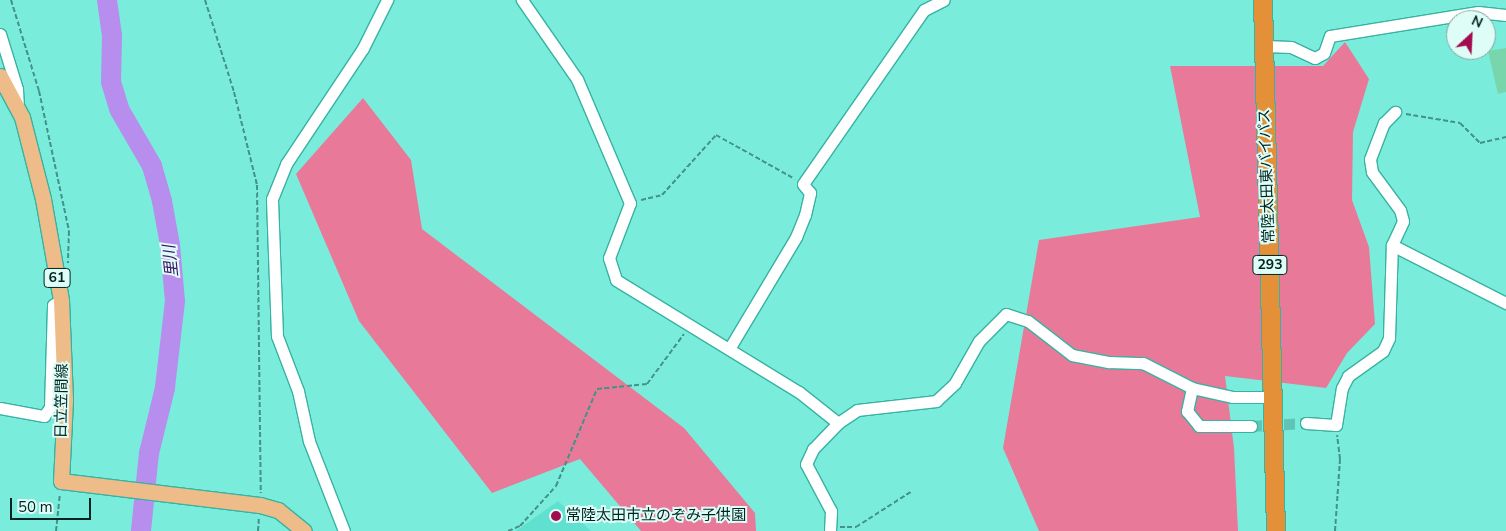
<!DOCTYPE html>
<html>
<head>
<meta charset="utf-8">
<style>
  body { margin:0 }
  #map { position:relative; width:1506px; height:531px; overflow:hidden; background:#79ecdb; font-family:"Nunito Sans","Noto Sans JP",sans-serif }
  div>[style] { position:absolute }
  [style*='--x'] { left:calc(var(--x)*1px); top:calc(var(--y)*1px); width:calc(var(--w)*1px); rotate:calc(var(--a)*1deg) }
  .built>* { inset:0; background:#60e1cf }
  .forest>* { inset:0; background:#e97999 }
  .river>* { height:20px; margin:-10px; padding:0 10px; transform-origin:10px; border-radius:10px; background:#b78dee }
  .building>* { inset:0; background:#79d6ac }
  .minor-tunnel>* { height:11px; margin-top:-5.5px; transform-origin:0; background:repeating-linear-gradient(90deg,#61c4b6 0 11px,transparent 0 16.5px) }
  .path>* { height:2px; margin-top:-1px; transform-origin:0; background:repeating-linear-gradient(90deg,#439287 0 5px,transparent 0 7.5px) }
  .roads { filter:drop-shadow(1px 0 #38b2a2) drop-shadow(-1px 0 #38b2a2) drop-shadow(0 1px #38b2a2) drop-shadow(0 -1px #38b2a2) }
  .minor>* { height:11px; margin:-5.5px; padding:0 5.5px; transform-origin:5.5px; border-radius:5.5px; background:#fff }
  .major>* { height:15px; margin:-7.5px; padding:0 7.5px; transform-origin:7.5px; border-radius:7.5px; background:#eebc88 }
  .highway>* { height:18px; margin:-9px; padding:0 9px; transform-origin:9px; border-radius:9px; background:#e39039 }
  .dots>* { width:14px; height:14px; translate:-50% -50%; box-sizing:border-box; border:2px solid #defdf7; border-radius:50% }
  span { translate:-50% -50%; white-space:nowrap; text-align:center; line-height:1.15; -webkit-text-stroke:4px #defdf7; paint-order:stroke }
  .shield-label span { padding:1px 4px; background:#defdf7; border:1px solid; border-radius:4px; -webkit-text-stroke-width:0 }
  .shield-label { font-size:14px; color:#002420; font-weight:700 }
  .street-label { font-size:15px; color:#002420 }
  .poi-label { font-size:15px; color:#002420 }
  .left { translate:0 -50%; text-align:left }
  .water-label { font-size:16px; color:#3f1167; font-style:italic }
  .north { position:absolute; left:1446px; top:10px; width:50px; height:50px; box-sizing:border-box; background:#defdf7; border:1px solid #85a6a1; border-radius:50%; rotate:25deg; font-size:14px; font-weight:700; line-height:20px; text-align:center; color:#002420 }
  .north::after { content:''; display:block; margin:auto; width:18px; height:22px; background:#a20d4f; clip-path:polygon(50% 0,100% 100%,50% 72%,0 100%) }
  .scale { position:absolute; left:10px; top:498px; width:81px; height:22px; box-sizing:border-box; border:2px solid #002420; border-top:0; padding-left:6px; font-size:15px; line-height:18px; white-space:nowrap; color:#002420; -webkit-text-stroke:4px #defdf7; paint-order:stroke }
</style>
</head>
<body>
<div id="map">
  <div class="built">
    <div style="clip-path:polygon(558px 501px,591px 531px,516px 531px)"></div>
  </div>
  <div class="forest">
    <div style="clip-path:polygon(1345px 42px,1369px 79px,1353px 132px,1352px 200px,1369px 247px,1375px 324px,1347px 353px,1326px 388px,1225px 376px,1234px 448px,1238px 531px,1039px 531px,1003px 448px,1039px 240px,1200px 217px,1170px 66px,1323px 66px)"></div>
    <div style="clip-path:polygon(363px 98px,411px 160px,422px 229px,684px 428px,755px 513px,756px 531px,641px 531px,580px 459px,492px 493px,359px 321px,296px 174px)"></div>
  </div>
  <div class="river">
    <div style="--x:107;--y:0;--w:35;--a:82"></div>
    <div style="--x:112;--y:35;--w:47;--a:91.2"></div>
    <div style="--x:111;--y:82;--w:28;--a:73"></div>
    <div style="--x:119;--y:109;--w:66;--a:59.9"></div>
    <div style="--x:152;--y:166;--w:36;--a:74"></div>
    <div style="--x:162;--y:201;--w:45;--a:79.7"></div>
    <div style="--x:170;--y:245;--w:56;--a:84.9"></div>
    <div style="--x:175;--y:301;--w:88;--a:96.6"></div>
    <div style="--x:165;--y:388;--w:67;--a:103.8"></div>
    <div style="--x:149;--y:453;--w:78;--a:95.9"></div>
  </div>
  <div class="building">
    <div style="clip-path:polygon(1506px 48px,1506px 92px,1498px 94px,1488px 51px)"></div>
  </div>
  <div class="minor-tunnel">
    <div style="--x:1251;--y:426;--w:55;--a:-3.1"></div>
  </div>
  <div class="path">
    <div style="--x:11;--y:0;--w:95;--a:72.9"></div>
    <div style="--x:39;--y:91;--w:143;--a:77.9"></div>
    <div style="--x:69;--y:231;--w:32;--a:92"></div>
    <div style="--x:205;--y:0;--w:96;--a:72.5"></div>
    <div style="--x:234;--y:92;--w:96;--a:76.1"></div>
    <div style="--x:257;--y:185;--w:308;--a:89.3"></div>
    <div style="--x:1406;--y:114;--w:55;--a:9.5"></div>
    <div style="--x:1460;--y:123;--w:28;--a:45"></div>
    <div style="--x:1480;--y:143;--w:27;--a:-13"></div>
    <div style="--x:641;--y:200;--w:22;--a:-13"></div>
    <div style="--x:662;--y:195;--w:81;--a:-48"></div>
    <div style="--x:716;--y:135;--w:90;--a:29.1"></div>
    <div style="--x:840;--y:527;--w:16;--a:0"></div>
    <div style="--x:856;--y:527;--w:67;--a:-32.7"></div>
    <div style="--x:56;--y:531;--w:37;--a:-84"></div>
    <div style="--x:258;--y:531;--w:14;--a:-86"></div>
    <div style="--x:508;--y:531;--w:13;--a:-23"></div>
    <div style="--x:520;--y:526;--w:54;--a:-48"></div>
    <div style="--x:556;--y:486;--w:105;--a:-67.1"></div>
    <div style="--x:597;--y:389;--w:50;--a:-5.7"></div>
    <div style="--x:647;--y:384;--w:62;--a:-53.5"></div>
    <div style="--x:1335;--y:531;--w:72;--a:-86"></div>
    <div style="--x:1340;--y:459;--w:24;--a:-97"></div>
  </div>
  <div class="roads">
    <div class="minor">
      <div style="--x:522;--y:0;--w:96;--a:55.2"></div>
      <div style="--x:577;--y:79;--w:135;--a:66.9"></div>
      <div style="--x:630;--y:203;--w:59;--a:110.9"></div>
      <div style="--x:609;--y:258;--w:23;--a:72"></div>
      <div style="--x:616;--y:280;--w:215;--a:31.5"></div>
      <div style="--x:799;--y:392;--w:50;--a:38.5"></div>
      <div style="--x:0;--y:34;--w:58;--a:72.8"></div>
      <div style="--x:17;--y:89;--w:18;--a:87"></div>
      <div style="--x:1264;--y:46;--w:27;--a:2"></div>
      <div style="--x:1291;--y:47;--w:26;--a:25"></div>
      <div style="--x:1315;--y:58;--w:10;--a:-29"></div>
      <div style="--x:1324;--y:53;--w:18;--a:-71"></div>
      <div style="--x:1330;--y:36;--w:150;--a:-9.2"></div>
      <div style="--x:1478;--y:12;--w:28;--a:6"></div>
      <div style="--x:1392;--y:245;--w:128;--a:27"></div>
      <div style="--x:729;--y:349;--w:131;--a:-59.1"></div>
      <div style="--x:796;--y:237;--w:24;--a:-68"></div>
      <div style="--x:805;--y:215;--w:23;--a:-77"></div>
      <div style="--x:810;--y:193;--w:11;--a:-128"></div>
      <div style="--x:803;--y:184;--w:212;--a:-55.2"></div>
      <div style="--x:924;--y:10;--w:22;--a:-27"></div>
      <div style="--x:1192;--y:388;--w:24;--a:102"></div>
      <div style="--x:1187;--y:411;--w:19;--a:51"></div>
      <div style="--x:1199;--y:426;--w:52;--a:0"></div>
      <div style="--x:0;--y:408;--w:45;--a:10.3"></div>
      <div style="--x:44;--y:416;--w:11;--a:-56"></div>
      <div style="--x:50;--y:407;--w:102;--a:-88.3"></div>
      <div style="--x:53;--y:305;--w:9;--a:-32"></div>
      <div style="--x:1306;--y:423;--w:30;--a:4"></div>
      <div style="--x:1336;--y:425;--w:37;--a:-81"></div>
      <div style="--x:1342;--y:388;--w:13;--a:-63"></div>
      <div style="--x:1348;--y:376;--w:43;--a:-35.5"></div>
      <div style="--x:1383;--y:351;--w:14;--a:-65"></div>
      <div style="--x:1389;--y:338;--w:93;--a:-88.2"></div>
      <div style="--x:1392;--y:245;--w:26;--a:-65"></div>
      <div style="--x:1403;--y:221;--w:11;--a:-105"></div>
      <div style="--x:1400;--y:210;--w:47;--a:-126.4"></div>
      <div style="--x:1372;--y:172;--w:13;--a:-99"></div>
      <div style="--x:1370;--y:159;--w:39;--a:-69"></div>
      <div style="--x:1384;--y:123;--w:16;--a:-45"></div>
      <div style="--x:344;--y:531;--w:97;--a:-111.3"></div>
      <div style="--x:309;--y:441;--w:51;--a:-102.4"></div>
      <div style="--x:298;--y:391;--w:59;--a:-110.9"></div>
      <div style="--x:277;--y:336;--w:137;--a:-92.1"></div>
      <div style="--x:272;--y:199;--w:38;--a:-68"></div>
      <div style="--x:286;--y:164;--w:139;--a:-56.4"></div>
      <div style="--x:363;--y:48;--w:54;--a:-63.4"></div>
      <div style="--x:830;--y:531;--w:20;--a:-87"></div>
      <div style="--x:831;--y:511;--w:53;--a:-118"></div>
      <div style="--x:806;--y:464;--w:17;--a:-65"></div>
      <div style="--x:813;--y:449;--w:36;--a:-46"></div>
      <div style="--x:838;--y:423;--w:23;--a:-34"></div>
      <div style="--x:857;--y:410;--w:80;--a:-6.5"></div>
      <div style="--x:936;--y:401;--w:26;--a:-43"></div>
      <div style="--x:955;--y:383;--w:48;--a:-60.3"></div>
      <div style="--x:979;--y:341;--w:38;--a:-45"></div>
      <div style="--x:1006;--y:314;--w:23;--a:18"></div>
      <div style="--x:1028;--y:321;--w:56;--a:37.7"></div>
      <div style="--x:1072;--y:355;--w:38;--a:11"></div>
      <div style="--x:1109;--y:362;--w:34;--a:2"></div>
      <div style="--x:1143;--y:363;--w:55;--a:27"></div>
      <div style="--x:1192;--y:388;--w:42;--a:12.4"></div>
      <div style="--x:1233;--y:397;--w:40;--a:0"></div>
    </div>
    <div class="major">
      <div style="--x:0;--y:76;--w:47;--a:61.8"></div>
      <div style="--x:22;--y:117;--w:85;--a:75.6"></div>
      <div style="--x:43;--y:199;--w:103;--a:79.9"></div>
      <div style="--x:61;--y:300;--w:100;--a:87.7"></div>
      <div style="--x:65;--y:400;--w:81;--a:92.8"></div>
      <div style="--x:61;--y:481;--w:200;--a:6.9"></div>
      <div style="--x:260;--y:505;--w:19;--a:16"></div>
      <div style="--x:278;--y:510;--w:33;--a:39"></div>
    </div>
    <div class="highway">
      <div style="--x:1263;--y:0;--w:531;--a:88.6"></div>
    </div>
  </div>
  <div class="dots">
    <div style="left:556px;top:516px;background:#a20d4f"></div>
  </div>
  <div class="shield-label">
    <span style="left:1270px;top:265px">293</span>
    <span style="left:57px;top:278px">61</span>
  </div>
  <div class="street-label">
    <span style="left:1267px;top:176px;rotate:-92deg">常陸太田東バイパス</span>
    <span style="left:62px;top:401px;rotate:-89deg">日立笠間線</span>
  </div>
  <div class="poi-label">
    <span class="left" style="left:566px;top:516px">常陸太田市立のぞみ子供園</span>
  </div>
  <div class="water-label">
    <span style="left:171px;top:261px;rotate:-96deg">里川</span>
  </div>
  <div class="north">N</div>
  <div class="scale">50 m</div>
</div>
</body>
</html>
